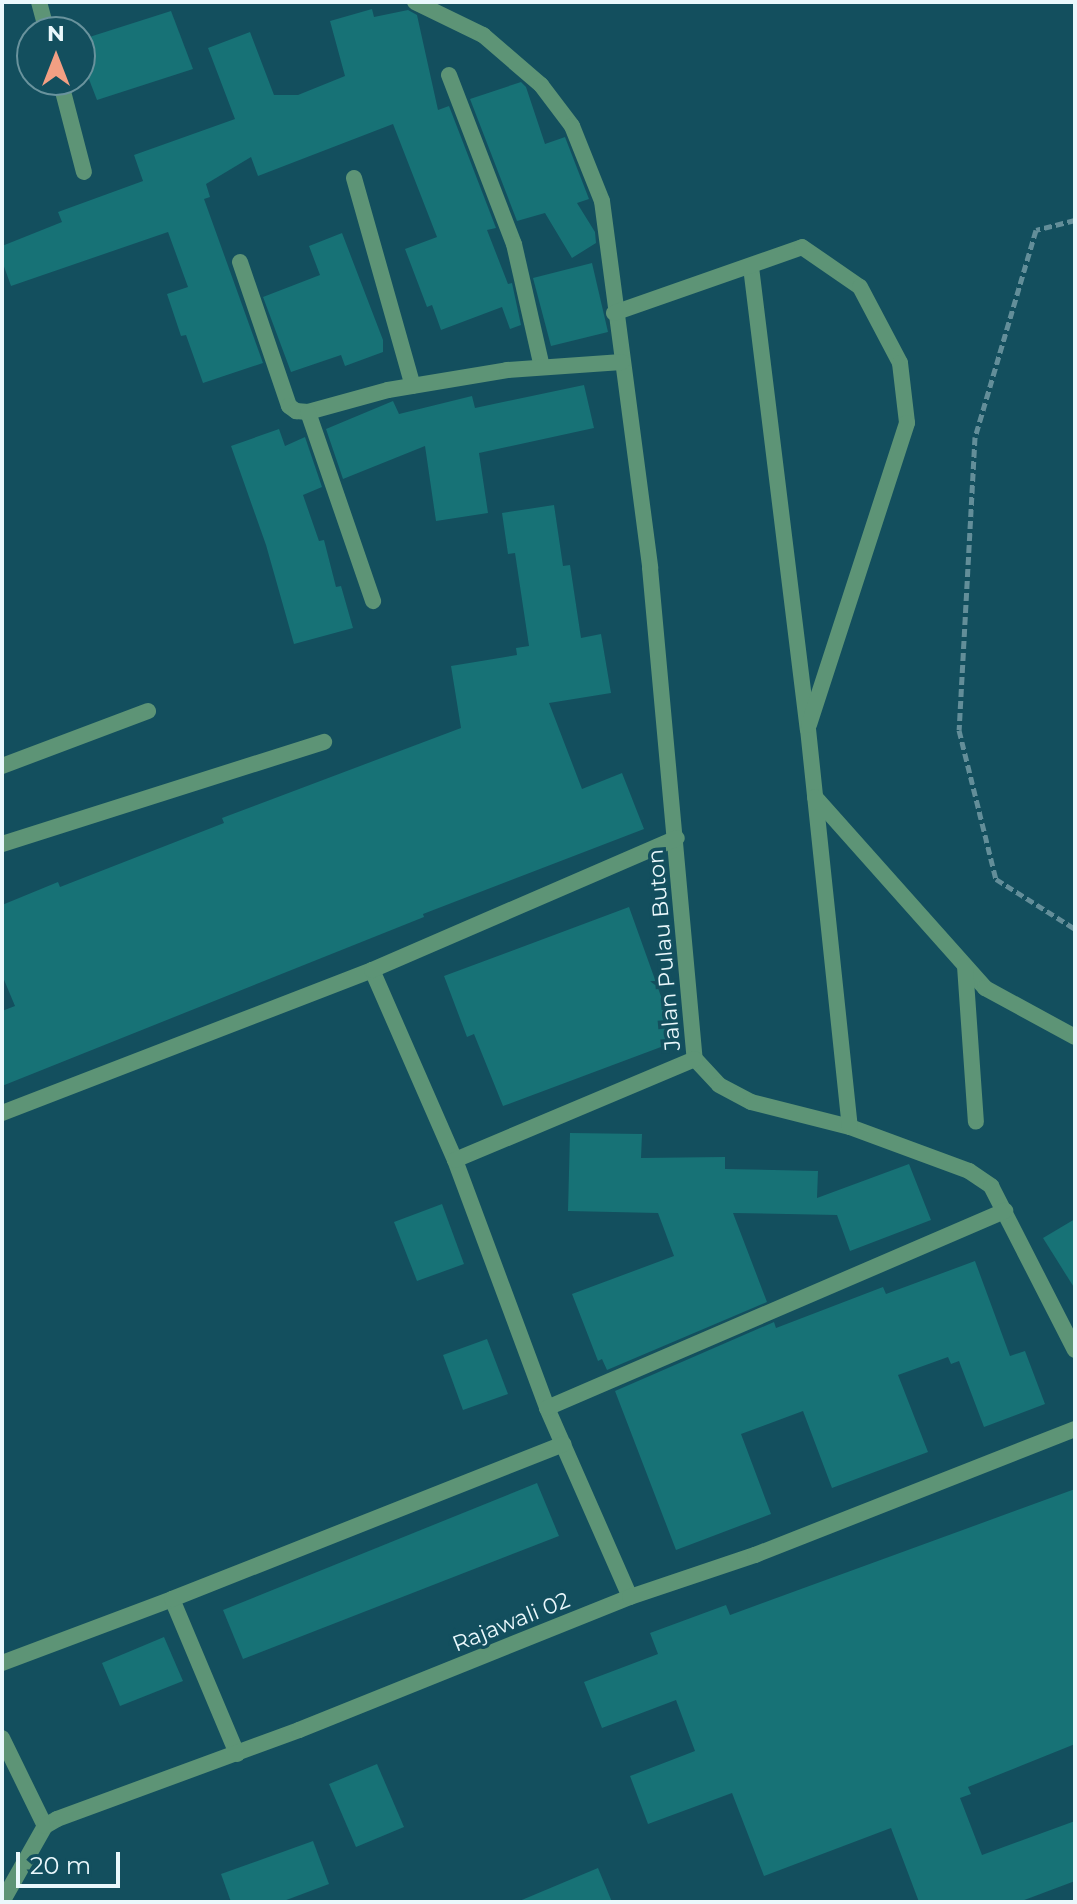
<!DOCTYPE html>
<html>
<head>
<meta charset="utf-8">
<style>
  body { margin:0 }
  #map { position:relative; width:1077px; height:1904px; overflow:hidden; background:#134f5e; font-family:Montserrat,sans-serif }
  div>[style] { position:absolute }
  [style*='--x'] { left:calc(var(--x)*1px); top:calc(var(--y)*1px); width:calc(var(--w)*1px); rotate:calc(var(--a)*1deg) }
  .building>* { inset:0; background:#177276 }
  .path>* { height:5px; margin-top:-2.5px; transform-origin:0; background:repeating-linear-gradient(90deg,#638e99 0 8px,transparent 0 12px) }
  .minor>* { height:16px; margin:-8px; padding:0 8px; transform-origin:8px; border-radius:8px; background:#5d9476 }
  span { translate:-50% -50%; white-space:nowrap; text-align:center; line-height:1.15; -webkit-text-stroke:7px #134f5e; paint-order:stroke }
  .street-label { font-size:22px; color:#eaf8fc }
  .frame { position:absolute; inset:0; border:4px solid #eaf8fc; pointer-events:none }
  .north { position:absolute; left:16px; top:16px; width:80px; height:80px; box-sizing:border-box; background:#134f5e; border:2px solid #69939d; border-radius:50%; rotate:0deg; font-size:22px; font-weight:700; line-height:32px; text-align:center; color:#eaf8fc }
  .north::after { content:''; display:block; margin:auto; width:28px; height:36px; background:#f39f83; clip-path:polygon(50% 0,100% 100%,50% 72%,0 100%) }
  .scale { position:absolute; left:16px; top:1852px; width:104px; height:36px; box-sizing:border-box; border:4px solid #eaf8fc; border-top:0; padding-left:10px; font-size:24px; line-height:28px; white-space:nowrap; color:#eaf8fc; -webkit-text-stroke:6px #134f5e; paint-order:stroke }
</style>
</head>
<body>
<div id="map">
  <div class="building">
    <div style="clip-path:polygon(372px 9px,374px 17px,408px 10px,417px 15px,438px 110px,449px 106px,496px 228px,487px 230px,508px 284px,512px 283px,521px 325px,510px 329px,502px 307px,441px 330px,432px 305px,427px 307px,405px 249px,437px 237px,393px 124px,258px 176px,251px 157px,206px 184px,210px 197px,204px 199px,263px 363px,203px 383px,186px 335px,181px 336px,167px 294px,188px 287px,168px 232px,11px 286px,2px 261px,2px 246px,62px 222px,58px 212px,143px 181px,134px 155px,235px 119px,208px 48px,250px 32px,274px 95px,298px 95px,345px 76px,330px 21px)"></div>
    <div style="clip-path:polygon(171px 11px,193px 69px,97px 100px,80px 56px,80px 40px)"></div>
    <div style="clip-path:polygon(521px 82px,526px 87px,545px 144px,565px 137px,589px 199px,577px 203px,595px 232px,596px 243px,572px 258px,545px 213px,517px 221px,470px 99px)"></div>
    <div style="clip-path:polygon(342px 233px,383px 340px,383px 352px,345px 366px,341px 355px,291px 372px,263px 297px,320px 275px,309px 246px)"></div>
    <div style="clip-path:polygon(592px 263px,608px 332px,551px 346px,533px 278px)"></div>
    <div style="clip-path:polygon(584px 385px,594px 428px,479px 453px,488px 513px,436px 521px,425px 446px,343px 479px,326px 429px,393px 401px,399px 414px,472px 396px,475px 408px)"></div>
    <div style="clip-path:polygon(279px 429px,285px 446px,305px 437px,322px 487px,303px 495px,319px 541px,324px 540px,336px 587px,341px 586px,353px 628px,294px 644px,266px 545px,231px 446px)"></div>
    <div style="clip-path:polygon(554px 505px,563px 566px,570px 565px,581px 638px,601px 634px,611px 693px,549px 703px,582px 789px,622px 773px,644px 829px,423px 914px,424px 917px,2px 1086px,2px 1011px,15px 1006px,2px 975px,2px 905px,58px 882px,60px 887px,224px 823px,222px 818px,461px 728px,451px 666px,517px 655px,516px 648px,529px 646px,515px 553px,508px 554px,502px 513px)"></div>
    <div style="clip-path:polygon(629px 907px,677px 1041px,503px 1106px,474px 1034px,467px 1037px,444px 976px)"></div>
    <div style="clip-path:polygon(570px 1133px,642px 1134px,641px 1158px,725px 1157px,725px 1169px,818px 1171px,817px 1198px,909px 1164px,931px 1220px,850px 1251px,837px 1215px,733px 1213px,767px 1302px,607px 1370px,602px 1359px,598px 1361px,572px 1294px,674px 1256px,658px 1213px,568px 1211px)"></div>
    <div style="clip-path:polygon(442px 1204px,464px 1264px,417px 1281px,394px 1222px)"></div>
    <div style="clip-path:polygon(1075px 1219px,1075px 1289px,1043px 1238px)"></div>
    <div style="clip-path:polygon(975px 1261px,1010px 1356px,1025px 1351px,1045px 1404px,984px 1427px,959px 1361px,951px 1364px,948px 1357px,898px 1375px,928px 1452px,832px 1488px,803px 1411px,741px 1434px,771px 1514px,676px 1550px,615px 1391px,774px 1322px,776px 1328px,883px 1287px,886px 1294px)"></div>
    <div style="clip-path:polygon(487px 1339px,508px 1394px,463px 1410px,443px 1355px)"></div>
    <div style="clip-path:polygon(537px 1483px,559px 1536px,243px 1659px,223px 1610px)"></div>
    <div style="clip-path:polygon(1075px 1489px,1075px 1744px,968px 1787px,971px 1794px,960px 1798px,982px 1855px,1075px 1821px,1075px 1881px,1019px 1902px,919px 1902px,891px 1828px,764px 1876px,732px 1793px,648px 1824px,630px 1776px,695px 1751px,676px 1700px,602px 1728px,584px 1682px,658px 1654px,650px 1633px,726px 1605px,730px 1615px)"></div>
    <div style="clip-path:polygon(164px 1637px,183px 1681px,120px 1706px,102px 1663px)"></div>
    <div style="clip-path:polygon(377px 1764px,404px 1827px,356px 1847px,329px 1784px)"></div>
    <div style="clip-path:polygon(313px 1841px,329px 1884px,281px 1902px,231px 1902px,221px 1874px)"></div>
    <div style="clip-path:polygon(598px 1868px,612px 1902px,517px 1902px)"></div>
  </div>
  <div class="path">
    <div style="--x:1075;--y:220;--w:40;--a:165.6"></div>
    <div style="--x:1036;--y:230;--w:216;--a:106.4"></div>
    <div style="--x:975;--y:437;--w:293;--a:93.1"></div>
    <div style="--x:959;--y:730;--w:154;--a:76.1"></div>
    <div style="--x:996;--y:879;--w:93;--a:32.3"></div>
  </div>
  <div class="minor">
    <div style="--x:39;--y:2;--w:31;--a:75"></div>
    <div style="--x:415;--y:2;--w:76;--a:25.9"></div>
    <div style="--x:483;--y:35;--w:77;--a:40.8"></div>
    <div style="--x:541;--y:85;--w:51;--a:52.9"></div>
    <div style="--x:572;--y:126;--w:81;--a:68.2"></div>
    <div style="--x:602;--y:201;--w:370;--a:82.5"></div>
    <div style="--x:650;--y:568;--w:493;--a:84.8"></div>
    <div style="--x:695;--y:1059;--w:35;--a:47"></div>
    <div style="--x:719;--y:1085;--w:36;--a:28"></div>
    <div style="--x:751;--y:1102;--w:102;--a:14.2"></div>
    <div style="--x:850;--y:1127;--w:127;--a:20.3"></div>
    <div style="--x:969;--y:1171;--w:27;--a:34"></div>
    <div style="--x:991;--y:1186;--w:184;--a:62.9"></div>
    <div style="--x:449;--y:75;--w:181;--a:69"></div>
    <div style="--x:514;--y:244;--w:126;--a:77.2"></div>
    <div style="--x:60;--y:80;--w:95;--a:75.4"></div>
    <div style="--x:354;--y:178;--w:216;--a:74.2"></div>
    <div style="--x:240;--y:262;--w:152;--a:71.2"></div>
    <div style="--x:289;--y:406;--w:9;--a:36"></div>
    <div style="--x:296;--y:411;--w:12;--a:5"></div>
    <div style="--x:308;--y:412;--w:83;--a:-15.4"></div>
    <div style="--x:388;--y:390;--w:121;--a:-9.5"></div>
    <div style="--x:507;--y:370;--w:115;--a:-4"></div>
    <div style="--x:751;--y:267;--w:466;--a:83"></div>
    <div style="--x:808;--y:729;--w:400;--a:84"></div>
    <div style="--x:614;--y:313;--w:199;--a:-19.3"></div>
    <div style="--x:802;--y:247;--w:70;--a:34.6"></div>
    <div style="--x:860;--y:287;--w:86;--a:62.2"></div>
    <div style="--x:900;--y:363;--w:60;--a:83.3"></div>
    <div style="--x:907;--y:423;--w:317;--a:108"></div>
    <div style="--x:308;--y:412;--w:200;--a:71"></div>
    <div style="--x:2;--y:766;--w:156;--a:-20.6"></div>
    <div style="--x:815;--y:797;--w:256;--a:48.3"></div>
    <div style="--x:985;--y:988;--w:102;--a:28.6"></div>
    <div style="--x:2;--y:844;--w:338;--a:-17.6"></div>
    <div style="--x:965;--y:966;--w:156;--a:86"></div>
    <div style="--x:372;--y:970;--w:207;--a:66.4"></div>
    <div style="--x:455;--y:1160;--w:265;--a:69.6"></div>
    <div style="--x:547;--y:1408;--w:206;--a:66.3"></div>
    <div style="--x:2;--y:1113;--w:397;--a:-21.1"></div>
    <div style="--x:372;--y:970;--w:332;--a:-23.4"></div>
    <div style="--x:455;--y:1160;--w:260;--a:-22.8"></div>
    <div style="--x:547;--y:1408;--w:499;--a:-23.3"></div>
    <div style="--x:172;--y:1599;--w:168;--a:67.2"></div>
    <div style="--x:2;--y:1663;--w:182;--a:-20.6"></div>
    <div style="--x:172;--y:1599;--w:421;--a:-21.6"></div>
    <div style="--x:2;--y:1738;--w:98;--a:64"></div>
    <div style="--x:2;--y:1902;--w:87;--a:-60.5"></div>
    <div style="--x:45;--y:1826;--w:14;--a:-30"></div>
    <div style="--x:57;--y:1819;--w:258;--a:-20.2"></div>
    <div style="--x:299;--y:1730;--w:357;--a:-21.9"></div>
    <div style="--x:630;--y:1597;--w:132;--a:-18.6"></div>
    <div style="--x:755;--y:1555;--w:344;--a:-21.5"></div>
  </div>
  <div class="street-label">
    <span style="left:664px;top:950px;rotate:-95deg">Jalan Pulau Buton</span>
    <span style="left:511px;top:1622px;rotate:-22deg">Rajawali 02</span>
  </div>
  <div class="frame"></div>
  <div class="north">N</div>
  <div class="scale">20 m</div>
</div>
</body>
</html>
